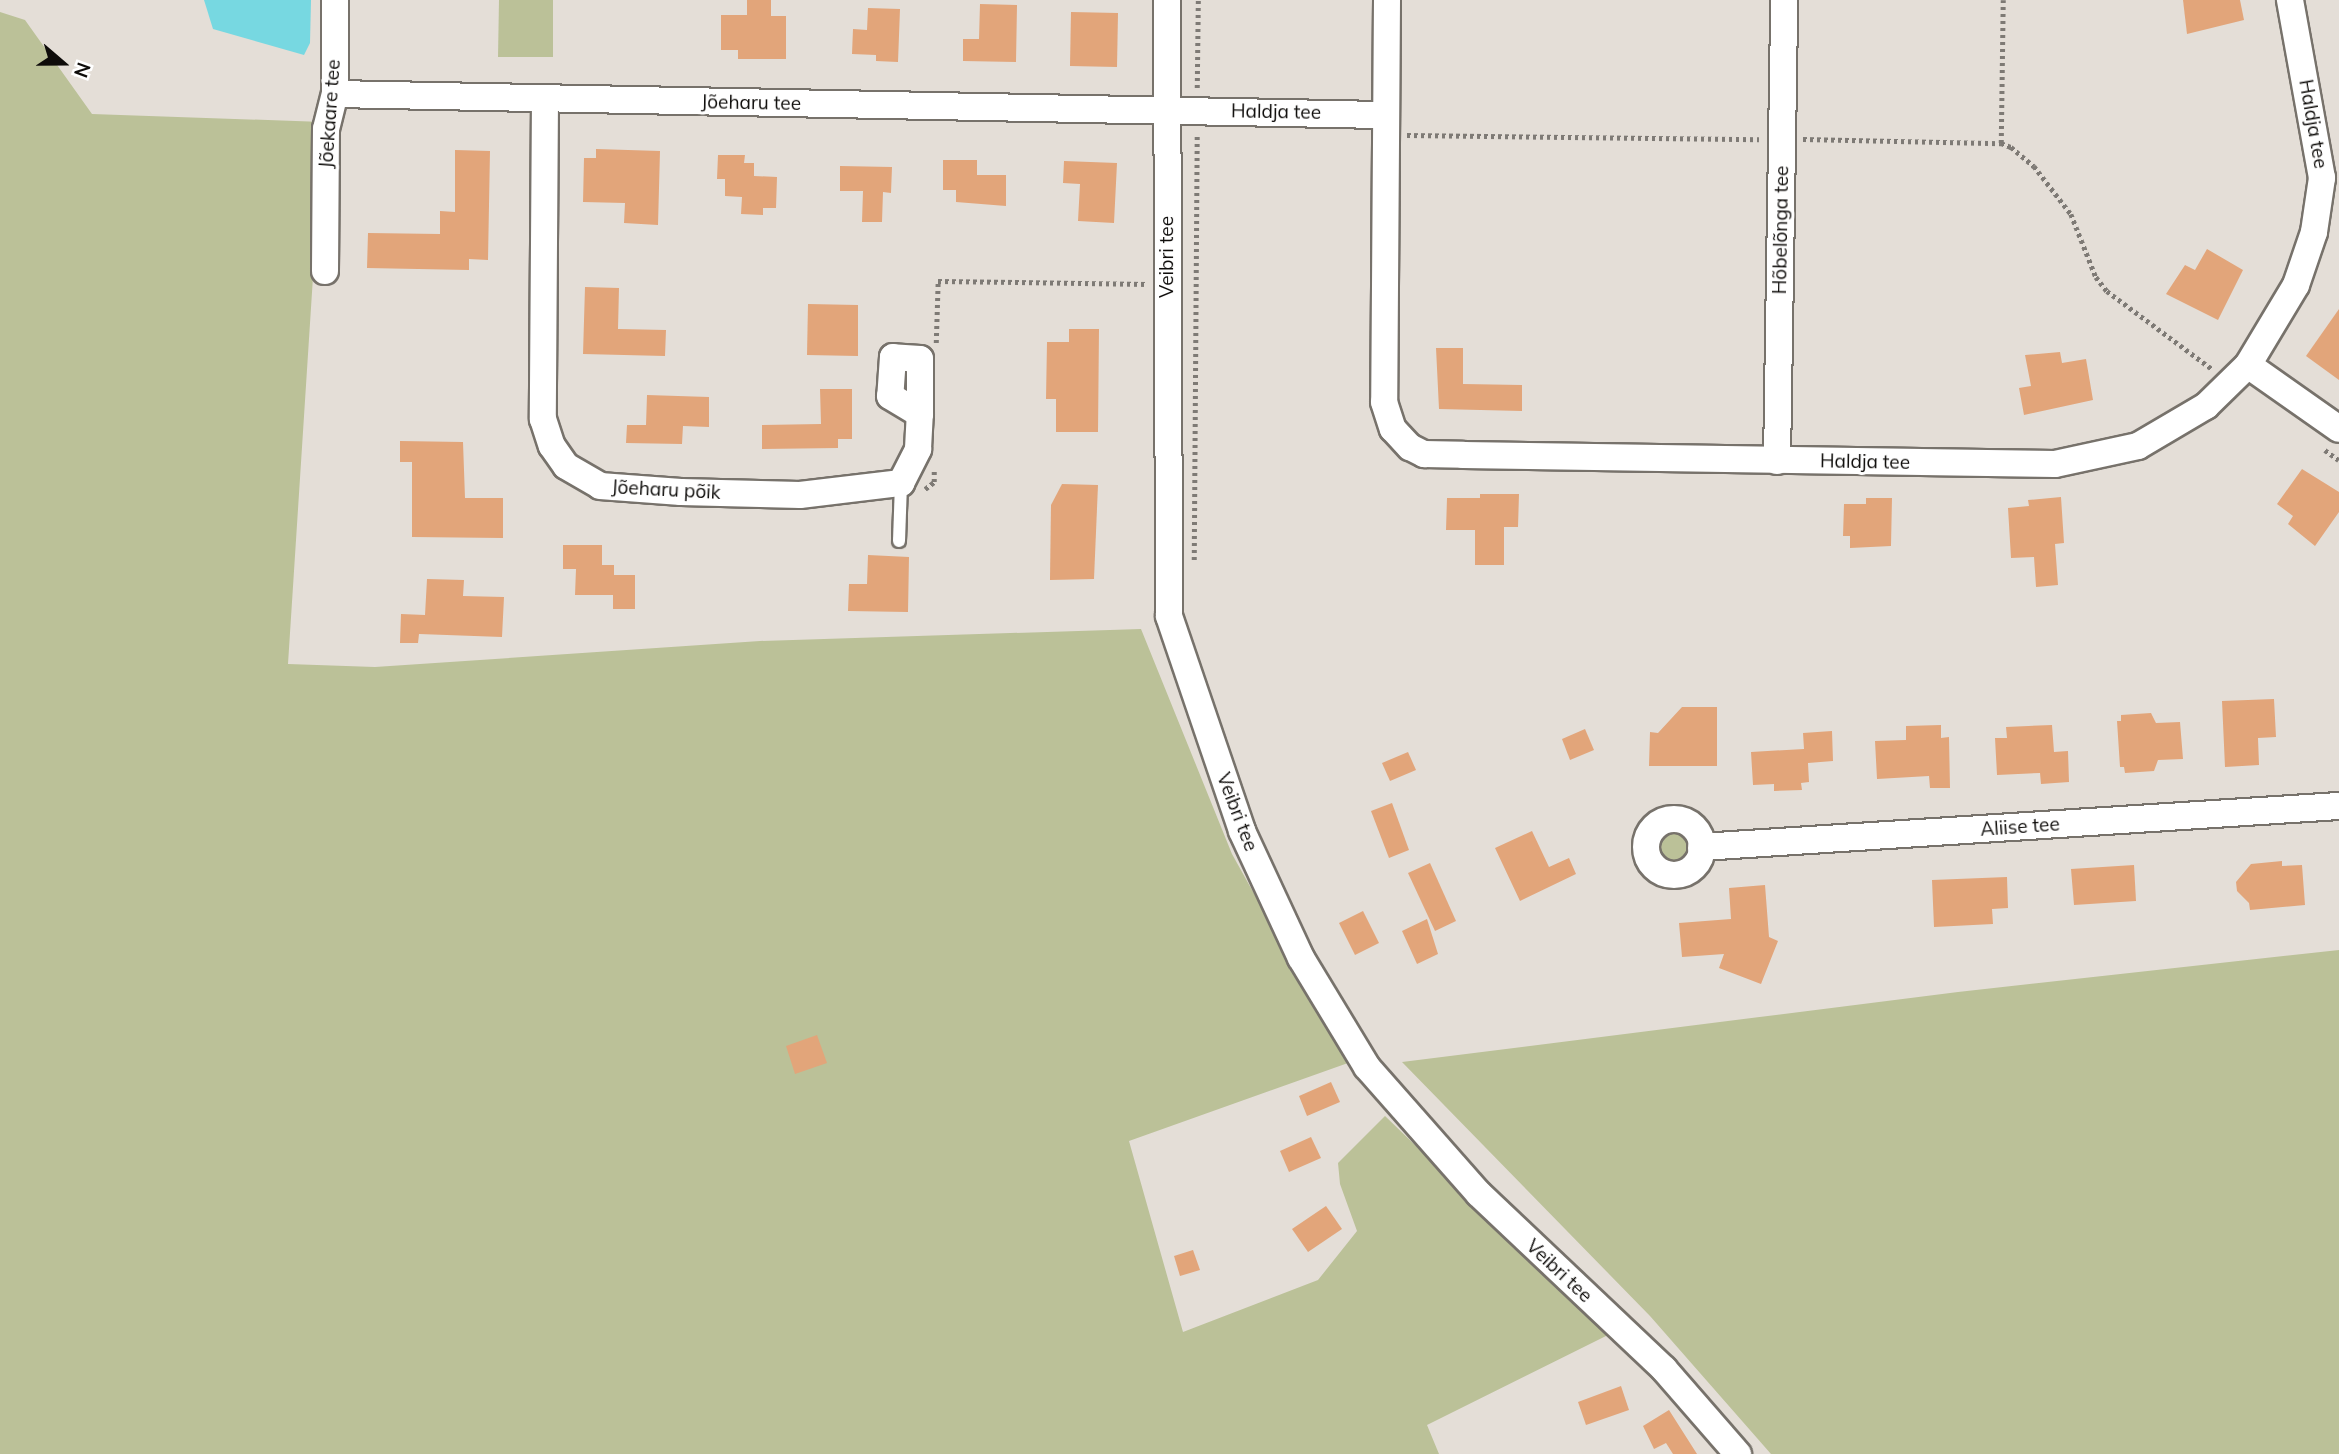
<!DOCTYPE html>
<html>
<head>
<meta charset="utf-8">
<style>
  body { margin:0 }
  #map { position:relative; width:2339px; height:1454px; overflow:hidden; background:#e4ded7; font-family:Mulish,sans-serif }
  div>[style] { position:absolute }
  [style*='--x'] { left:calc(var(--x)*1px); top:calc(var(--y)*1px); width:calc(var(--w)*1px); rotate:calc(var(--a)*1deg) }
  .green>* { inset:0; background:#bbc198 }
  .round { border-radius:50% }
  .water>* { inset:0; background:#77d8e1 }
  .building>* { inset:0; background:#e2a57a }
  .path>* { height:4.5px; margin-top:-2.25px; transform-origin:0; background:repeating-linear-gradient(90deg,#7e7a75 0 3.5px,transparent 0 7px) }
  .roads { filter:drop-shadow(2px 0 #77726b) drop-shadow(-2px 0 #77726b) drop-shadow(0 2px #77726b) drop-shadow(0 -2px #77726b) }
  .service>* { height:12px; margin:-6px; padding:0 6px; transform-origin:6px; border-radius:6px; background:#fff }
  .minor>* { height:26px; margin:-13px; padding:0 13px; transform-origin:13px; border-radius:13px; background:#fff }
  .minor>.ring { margin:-13px; padding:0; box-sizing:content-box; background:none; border:26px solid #fff; border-radius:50% }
  span { translate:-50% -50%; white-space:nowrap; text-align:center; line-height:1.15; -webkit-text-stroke:6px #fff; paint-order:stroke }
  .street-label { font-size:19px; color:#0e0c0a }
  .north { position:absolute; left:28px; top:28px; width:70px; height:70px; -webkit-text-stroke:5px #fff; paint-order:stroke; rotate:110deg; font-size:19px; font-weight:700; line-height:28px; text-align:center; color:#0e0c0a }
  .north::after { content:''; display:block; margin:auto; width:24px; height:32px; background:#0e0c0a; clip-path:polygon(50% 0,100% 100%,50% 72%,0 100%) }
</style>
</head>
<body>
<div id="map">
  <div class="green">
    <div style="clip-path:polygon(499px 0,553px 0,553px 57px,498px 57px)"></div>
    <div style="clip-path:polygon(0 12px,25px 20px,92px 114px,323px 122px,288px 664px,375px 667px,760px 641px,1141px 629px,1232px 854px,1348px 1063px,1129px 1141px,1183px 1332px,1318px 1280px,1357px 1231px,1340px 1184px,1338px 1163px,1385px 1116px,1610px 1334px,1427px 1425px,1439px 1454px,0 1454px)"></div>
    <div class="round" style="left:1651px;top:825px;width:44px;height:44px"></div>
    <div style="clip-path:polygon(2339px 950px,2339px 1454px,1771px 1454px,1650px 1316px,1402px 1062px,1958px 992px)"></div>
  </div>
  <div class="water">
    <div style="clip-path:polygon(204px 0,311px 0,310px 43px,304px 55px,213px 29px)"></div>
  </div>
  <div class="building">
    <div style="clip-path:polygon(747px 0,771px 0,771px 16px,786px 16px,786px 59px,738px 59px,738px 50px,721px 50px,721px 15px,747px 15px)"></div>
    <div style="clip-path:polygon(2183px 0,2240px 0,2244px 20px,2187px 34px)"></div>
    <div style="clip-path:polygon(980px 4px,1017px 5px,1016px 62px,963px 61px,963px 39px,979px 39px)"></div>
    <div style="clip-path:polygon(868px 8px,900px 9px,898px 62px,876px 61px,876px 55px,852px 54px,853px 29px,867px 30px)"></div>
    <div style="clip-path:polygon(1071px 12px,1118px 13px,1117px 67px,1070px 66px)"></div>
    <div style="clip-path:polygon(596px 149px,660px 151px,658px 225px,624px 223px,625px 203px,583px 202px,584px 158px,596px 158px)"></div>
    <div style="clip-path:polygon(455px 150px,490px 151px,488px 260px,469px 259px,469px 270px,367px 268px,368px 233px,440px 234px,440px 211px,455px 212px)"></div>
    <div style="clip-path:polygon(718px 155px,745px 155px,744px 163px,754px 163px,754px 176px,777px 177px,776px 208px,763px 208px,763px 215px,741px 214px,742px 197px,725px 196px,725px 179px,717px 179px)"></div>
    <div style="clip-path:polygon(943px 160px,977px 160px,977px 175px,1006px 175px,1006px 206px,956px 202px,956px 190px,943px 190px)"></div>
    <div style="clip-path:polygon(1064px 161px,1117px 163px,1114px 223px,1078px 221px,1080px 184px,1063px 183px)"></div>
    <div style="clip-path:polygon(840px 166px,892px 167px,891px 193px,883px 192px,882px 222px,862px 222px,863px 191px,840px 191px)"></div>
    <div style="clip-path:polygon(2207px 249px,2243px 270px,2218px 320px,2166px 294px,2185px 265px,2195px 270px)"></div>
    <div style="clip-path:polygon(585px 287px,619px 288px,618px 329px,666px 330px,665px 356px,583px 354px)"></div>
    <div style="clip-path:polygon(808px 304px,858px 305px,858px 356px,807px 355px)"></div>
    <div style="clip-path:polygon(2339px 309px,2339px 380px,2306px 356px)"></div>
    <div style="clip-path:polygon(1069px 329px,1099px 329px,1098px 432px,1056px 432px,1056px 399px,1046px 399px,1047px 342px,1069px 342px)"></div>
    <div style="clip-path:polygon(1436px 348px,1463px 348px,1463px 384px,1522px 385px,1522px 411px,1439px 409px)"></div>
    <div style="clip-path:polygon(2060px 352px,2062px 363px,2086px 359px,2093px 400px,2024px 415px,2019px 388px,2031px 386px,2025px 355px)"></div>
    <div style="clip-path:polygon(820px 389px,852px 389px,852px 439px,838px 439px,838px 448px,762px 449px,762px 425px,821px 424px)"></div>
    <div style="clip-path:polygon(647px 395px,709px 397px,709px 427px,683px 426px,682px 444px,626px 443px,627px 425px,646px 425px)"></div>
    <div style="clip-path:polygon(400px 441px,463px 442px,465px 498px,503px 498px,503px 538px,412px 537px,412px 462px,400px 462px)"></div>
    <div style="clip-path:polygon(2302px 469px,2339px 492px,2339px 512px,2315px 546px,2288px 524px,2293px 516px,2277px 504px)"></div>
    <div style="clip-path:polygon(1062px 484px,1098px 485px,1094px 579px,1050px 580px,1051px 505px)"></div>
    <div style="clip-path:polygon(1480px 494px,1519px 494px,1518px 527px,1504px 527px,1504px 565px,1475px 565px,1475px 530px,1446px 530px,1447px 498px,1480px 498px)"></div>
    <div style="clip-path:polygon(2061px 497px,2064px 543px,2055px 544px,2058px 585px,2036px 587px,2034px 557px,2011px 558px,2008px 508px,2029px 506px,2028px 500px)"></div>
    <div style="clip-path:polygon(1866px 498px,1892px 498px,1891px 546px,1850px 548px,1850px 536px,1843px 536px,1844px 504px,1866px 504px)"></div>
    <div style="clip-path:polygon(563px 545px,602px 545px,602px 565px,614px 565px,614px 575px,635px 575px,635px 609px,613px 609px,613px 595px,575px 595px,576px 569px,563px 569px)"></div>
    <div style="clip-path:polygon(868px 555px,909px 557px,908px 612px,848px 611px,849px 584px,867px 584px)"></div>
    <div style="clip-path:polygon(427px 579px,464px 580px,463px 596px,504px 597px,502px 637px,419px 634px,418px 643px,400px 643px,401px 614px,425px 615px)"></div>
    <div style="clip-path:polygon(2274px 699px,2276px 737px,2258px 738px,2259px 765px,2225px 767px,2222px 701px)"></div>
    <div style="clip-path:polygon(1682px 707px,1717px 707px,1717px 766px,1649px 766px,1650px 732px,1658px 733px)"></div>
    <div style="clip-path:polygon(2151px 713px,2156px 723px,2180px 722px,2183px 759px,2158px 760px,2154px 771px,2125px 773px,2124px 767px,2120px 767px,2117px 721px,2121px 721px,2121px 715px)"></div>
    <div style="clip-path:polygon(1941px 725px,1941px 738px,1949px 737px,1950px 788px,1930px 788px,1929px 776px,1877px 779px,1875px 741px,1906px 740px,1906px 726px)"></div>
    <div style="clip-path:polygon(2052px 725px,2054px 752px,2068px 751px,2069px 782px,2041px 784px,2040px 773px,1997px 775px,1995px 738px,2007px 738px,2006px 727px)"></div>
    <div style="clip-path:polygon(1585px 729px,1594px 750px,1570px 760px,1562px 739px)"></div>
    <div style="clip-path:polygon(1832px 731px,1833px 761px,1808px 763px,1809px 782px,1801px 783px,1802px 790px,1774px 791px,1774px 784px,1753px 785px,1751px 752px,1804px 749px,1803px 733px)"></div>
    <div style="clip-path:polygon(1408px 752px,1416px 770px,1390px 781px,1382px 763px)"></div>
    <div style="clip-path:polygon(1392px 803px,1409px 850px,1389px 858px,1371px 811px)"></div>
    <div style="clip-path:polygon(1532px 831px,1549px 867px,1569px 858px,1576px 874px,1520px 901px,1495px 848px)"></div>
    <div style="clip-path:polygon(2282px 861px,2282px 866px,2302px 865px,2305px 905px,2250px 910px,2249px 903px,2237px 891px,2236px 882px,2251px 864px)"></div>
    <div style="clip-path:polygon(1430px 863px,1456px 921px,1435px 931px,1408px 873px)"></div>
    <div style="clip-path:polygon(2134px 865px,2136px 901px,2074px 905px,2071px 869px)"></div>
    <div style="clip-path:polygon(2007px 877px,2008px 908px,1992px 909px,1993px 924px,1934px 927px,1932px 880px)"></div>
    <div style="clip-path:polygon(1765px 885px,1769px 937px,1778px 941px,1761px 984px,1719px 968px,1724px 954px,1682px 957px,1679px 923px,1731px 919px,1729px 888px)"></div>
    <div style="clip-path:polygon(1363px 911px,1379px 943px,1355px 955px,1339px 923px)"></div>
    <div style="clip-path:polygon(1427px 919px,1438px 954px,1417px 964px,1402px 931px)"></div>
    <div style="clip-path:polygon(817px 1035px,827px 1063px,795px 1074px,786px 1046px)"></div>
    <div style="clip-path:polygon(1331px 1082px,1340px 1102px,1307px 1116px,1299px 1096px)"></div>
    <div style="clip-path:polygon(1311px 1137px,1321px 1158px,1289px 1172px,1280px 1151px)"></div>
    <div style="clip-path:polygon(1326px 1206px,1342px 1229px,1308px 1252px,1292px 1229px)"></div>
    <div style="clip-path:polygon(1193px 1250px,1200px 1270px,1180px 1276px,1174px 1256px)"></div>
    <div style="clip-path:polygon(1621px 1386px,1629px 1410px,1586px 1425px,1578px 1402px)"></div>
    <div style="clip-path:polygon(1669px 1410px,1697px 1454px,1673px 1454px,1666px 1443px,1654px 1449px,1643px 1426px)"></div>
  </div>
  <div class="path">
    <div style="--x:1197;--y:88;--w:88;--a:-89.3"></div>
    <div style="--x:1407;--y:135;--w:352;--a:0.7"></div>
    <div style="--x:1803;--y:139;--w:198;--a:1.2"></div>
    <div style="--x:2001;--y:143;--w:11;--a:22"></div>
    <div style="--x:2011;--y:147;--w:30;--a:40"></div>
    <div style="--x:2034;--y:166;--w:61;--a:52.4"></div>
    <div style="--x:2071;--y:214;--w:68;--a:68.4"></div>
    <div style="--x:2096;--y:277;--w:18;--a:52"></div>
    <div style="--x:2107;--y:291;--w:131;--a:36.6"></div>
    <div style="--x:2001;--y:143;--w:143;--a:-89.2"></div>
    <div style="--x:936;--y:343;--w:62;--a:-88.2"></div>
    <div style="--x:938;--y:281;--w:209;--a:0.8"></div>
    <div style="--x:2325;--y:450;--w:17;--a:36"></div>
    <div style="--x:925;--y:489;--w:11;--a:-38"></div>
    <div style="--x:934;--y:482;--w:11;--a:-90"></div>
    <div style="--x:1194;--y:560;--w:425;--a:-89.6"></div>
  </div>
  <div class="roads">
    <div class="service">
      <div style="--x:899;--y:541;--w:58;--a:-88"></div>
    </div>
    <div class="minor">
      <div style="--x:1167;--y:0;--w:616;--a:89.81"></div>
      <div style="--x:1169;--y:616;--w:227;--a:71.2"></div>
      <div style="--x:1242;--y:831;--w:140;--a:65.1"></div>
      <div style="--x:1301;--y:958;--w:127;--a:58.8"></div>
      <div style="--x:1367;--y:1067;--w:169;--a:48.6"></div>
      <div style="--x:1479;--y:1194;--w:255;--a:43.4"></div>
      <div style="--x:1664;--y:1369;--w:113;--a:49"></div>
      <div style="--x:1387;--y:0;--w:402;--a:90.4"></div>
      <div style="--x:1384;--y:402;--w:28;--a:72"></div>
      <div style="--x:1393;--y:429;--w:25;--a:47"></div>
      <div style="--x:1410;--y:447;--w:16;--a:27"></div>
      <div style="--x:1424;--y:454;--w:39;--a:1"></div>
      <div style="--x:1463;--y:455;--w:592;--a:0.87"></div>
      <div style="--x:2055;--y:464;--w:85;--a:-12.2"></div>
      <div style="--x:2138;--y:446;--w:79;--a:-30.5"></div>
      <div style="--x:2206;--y:406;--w:59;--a:-44.3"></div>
      <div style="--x:2248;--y:365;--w:93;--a:-59"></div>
      <div style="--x:2296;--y:285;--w:56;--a:-71.2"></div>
      <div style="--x:2314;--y:232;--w:55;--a:-81.6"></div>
      <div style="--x:2322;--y:178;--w:181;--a:-100.2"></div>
      <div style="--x:335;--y:94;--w:1050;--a:1.15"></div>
      <div style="--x:545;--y:99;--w:320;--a:90.4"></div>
      <div style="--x:543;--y:419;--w:28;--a:72"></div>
      <div style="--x:552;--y:446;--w:24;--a:55"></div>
      <div style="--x:566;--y:466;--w:39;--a:30"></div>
      <div style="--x:600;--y:486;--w:81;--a:4.2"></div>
      <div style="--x:681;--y:492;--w:119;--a:1.4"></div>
      <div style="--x:800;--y:495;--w:102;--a:-6.8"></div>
      <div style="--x:901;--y:483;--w:38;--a:-63"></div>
      <div style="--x:918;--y:449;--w:35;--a:-87"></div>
      <div style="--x:920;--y:414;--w:55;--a:-90"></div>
      <div style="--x:920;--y:359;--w:27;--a:-176"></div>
      <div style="--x:893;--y:357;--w:39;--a:94"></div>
      <div style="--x:890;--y:396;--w:35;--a:31"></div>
      <div style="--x:325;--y:271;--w:142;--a:-89.6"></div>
      <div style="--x:326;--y:129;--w:36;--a:-76"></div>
      <div style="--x:335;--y:94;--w:94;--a:-90"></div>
      <div style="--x:2248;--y:365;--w:111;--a:35.1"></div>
      <div style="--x:1777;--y:461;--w:461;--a:-89.1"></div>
      <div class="ring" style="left:1646px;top:819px;width:30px;height:30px"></div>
      <div style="--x:1701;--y:847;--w:639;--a:-3.68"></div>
    </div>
  </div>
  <div class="street-label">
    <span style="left:751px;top:103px;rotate:1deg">Jõeharu tee</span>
    <span style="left:1276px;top:112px;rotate:1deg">Haldja tee</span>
    <span style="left:330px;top:114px;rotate:-86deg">Jõekaare tee</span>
    <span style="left:2313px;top:124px;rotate:80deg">Haldja tee</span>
    <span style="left:1781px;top:230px;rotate:-89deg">Hõbelõnga tee</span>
    <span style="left:1167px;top:257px;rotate:-90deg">Veibri tee</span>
    <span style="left:1865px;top:462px;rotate:1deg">Haldja tee</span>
    <span style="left:666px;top:490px;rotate:3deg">Jõeharu põik</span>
    <span style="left:1237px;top:812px;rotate:69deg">Veibri tee</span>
    <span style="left:2020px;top:827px;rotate:-4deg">Aliise tee</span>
    <span style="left:1559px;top:1271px;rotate:43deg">Veibri tee</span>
  </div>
  <div class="north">N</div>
</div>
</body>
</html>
